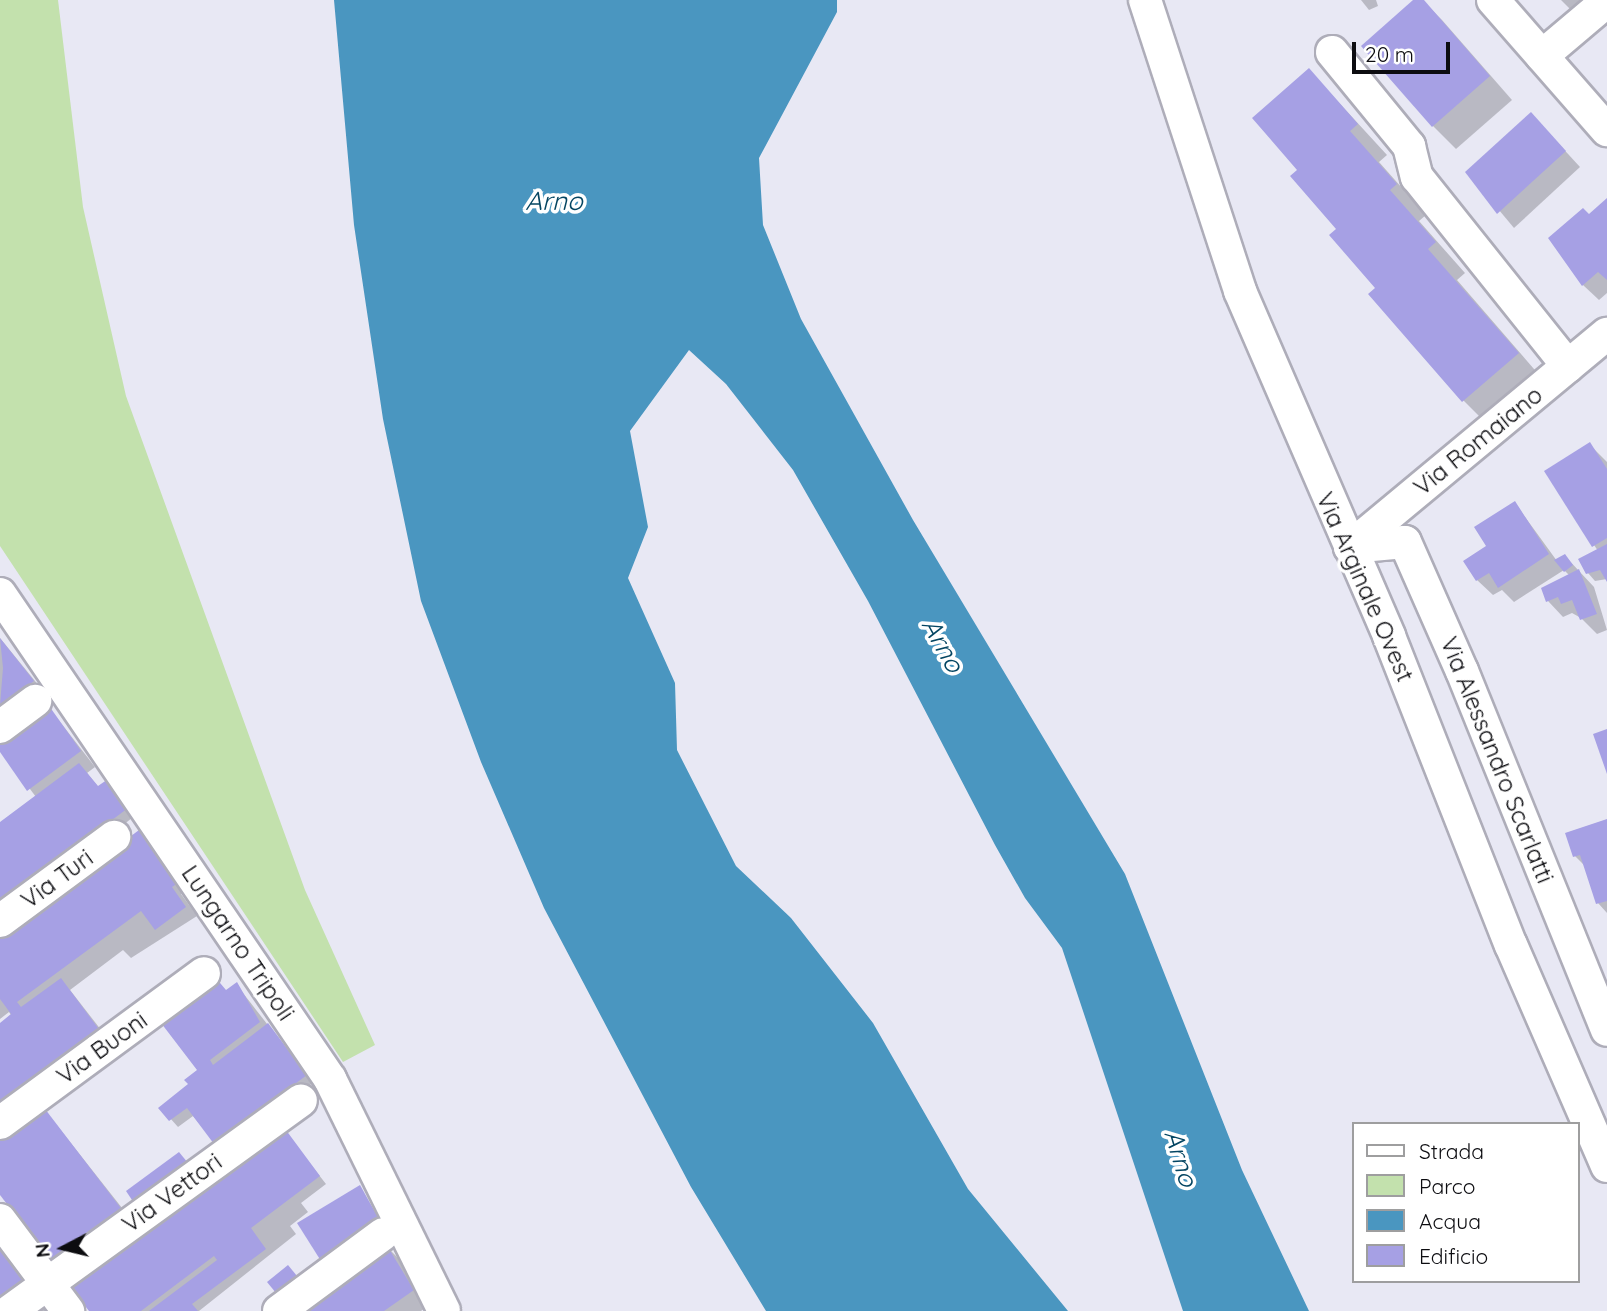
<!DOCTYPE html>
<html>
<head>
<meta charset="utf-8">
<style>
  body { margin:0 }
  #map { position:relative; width:1607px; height:1311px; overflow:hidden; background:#e8e8f4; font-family:Quicksand,sans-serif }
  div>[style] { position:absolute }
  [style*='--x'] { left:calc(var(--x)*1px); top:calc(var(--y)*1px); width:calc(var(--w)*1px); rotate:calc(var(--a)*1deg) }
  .green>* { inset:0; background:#c3e1ad }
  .water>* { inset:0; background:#4a96c0 }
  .shadow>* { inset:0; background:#0003 }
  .building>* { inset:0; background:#a6a0e4 }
  .roads { filter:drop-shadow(2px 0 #aeadb9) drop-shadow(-2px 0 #aeadb9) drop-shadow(0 2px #aeadb9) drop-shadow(0 -2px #aeadb9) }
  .minor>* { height:32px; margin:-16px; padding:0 16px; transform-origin:16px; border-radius:16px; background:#fff }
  span { translate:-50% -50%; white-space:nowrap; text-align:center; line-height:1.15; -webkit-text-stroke:7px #fff; paint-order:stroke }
  .street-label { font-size:24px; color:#0c0c10 }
  .water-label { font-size:26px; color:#044562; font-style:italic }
  .legend { position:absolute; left:1352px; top:1122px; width:228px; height:161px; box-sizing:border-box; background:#fff; border:2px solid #9e9e9f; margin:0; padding:9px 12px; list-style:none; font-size:21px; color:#0c0c10 }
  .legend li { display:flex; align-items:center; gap:14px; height:35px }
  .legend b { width:35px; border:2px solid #9e9e9f }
  .north { position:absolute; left:28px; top:1213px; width:70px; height:70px; -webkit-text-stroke:5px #fff; paint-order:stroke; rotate:263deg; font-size:19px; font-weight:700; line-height:28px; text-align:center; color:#0c0c10 }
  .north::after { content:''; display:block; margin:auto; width:24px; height:32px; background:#0c0c10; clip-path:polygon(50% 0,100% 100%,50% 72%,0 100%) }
  .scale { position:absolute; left:1352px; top:42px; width:98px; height:32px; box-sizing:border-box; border:4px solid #0c0c10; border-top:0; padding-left:9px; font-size:21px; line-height:24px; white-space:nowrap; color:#0c0c10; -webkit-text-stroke:5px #fff; paint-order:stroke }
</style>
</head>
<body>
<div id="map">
  <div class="green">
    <div style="clip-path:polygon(0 0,58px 0,83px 207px,126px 396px,305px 890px,375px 1045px,343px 1062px,0 546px)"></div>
  </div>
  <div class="water">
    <div style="clip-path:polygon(334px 0,837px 0,837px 12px,759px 158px,763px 225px,801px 319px,913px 520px,1125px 874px,1242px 1170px,1309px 1311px,1183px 1311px,1062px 948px,1025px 898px,995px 845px,868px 601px,793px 470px,726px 384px,689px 350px,630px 431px,648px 527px,628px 578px,675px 683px,677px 750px,736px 866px,791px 918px,873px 1023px,968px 1189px,1068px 1311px,766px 1311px,691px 1187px,544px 908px,481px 762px,421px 601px,383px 419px,354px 225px)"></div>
  </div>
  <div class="shadow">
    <div style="clip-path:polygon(1361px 0,1376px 0,1378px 6px,1369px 10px)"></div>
    <div style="clip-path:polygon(1416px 0,1422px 0,1442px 20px,1512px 100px,1456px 149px,1433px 126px)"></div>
    <div style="clip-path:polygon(1561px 0,1586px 0,1572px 11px)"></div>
    <div style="clip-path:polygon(1309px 70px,1387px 155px,1379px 162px,1426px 215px,1419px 221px,1465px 273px,1457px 280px,1547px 384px,1493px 430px,1463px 400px,1377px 288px,1299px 170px)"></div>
    <div style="clip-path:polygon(1546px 130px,1580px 167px,1514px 228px,1468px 173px)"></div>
    <div style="clip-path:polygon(1607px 201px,1607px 293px,1599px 300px,1583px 285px,1589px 216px)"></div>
    <div style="clip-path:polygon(1589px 444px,1607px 462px,1607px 579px,1595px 581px,1588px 573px,1598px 551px,1546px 472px)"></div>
    <div style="clip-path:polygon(1515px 503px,1557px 561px,1565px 556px,1594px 587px,1607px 630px,1597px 634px,1581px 618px,1572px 613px,1563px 617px,1548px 601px,1543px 589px,1570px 576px,1564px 570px,1514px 602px,1502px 590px,1493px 595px,1477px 580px,1489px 546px)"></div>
    <div style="clip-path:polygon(0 638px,48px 697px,0 731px)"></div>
    <div style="clip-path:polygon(47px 705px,95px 767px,87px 773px,99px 788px,138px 813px,111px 835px,0 824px,36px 797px,0 749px)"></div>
    <div style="clip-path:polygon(1607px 821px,1607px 913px,1598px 903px,1585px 866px,1575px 856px)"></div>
    <div style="clip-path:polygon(139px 832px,184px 891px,181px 894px,197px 916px,131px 958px,123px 950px,70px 990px,112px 1044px,44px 1109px,137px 1227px,283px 1129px,326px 1184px,301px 1203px,308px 1212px,290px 1226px,296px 1234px,199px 1311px,91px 1311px,0 1192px,0 1025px,25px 1036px,9px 1012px,0 1019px,0 937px)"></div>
    <div style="clip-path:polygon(236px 984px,313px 1083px,215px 1143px,193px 1116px,178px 1127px,161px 1108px,190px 1085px,199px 1070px,227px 992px)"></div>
    <div style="clip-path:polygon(359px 1187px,385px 1227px,376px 1233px)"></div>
    <div style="clip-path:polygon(386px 1246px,401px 1261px,428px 1306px,421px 1311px,299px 1311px)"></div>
    <div style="clip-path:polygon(295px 1275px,303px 1285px,285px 1299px,270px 1282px)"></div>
    <div style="clip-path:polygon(43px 1302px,53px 1311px,32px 1311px)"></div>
  </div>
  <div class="building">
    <div style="clip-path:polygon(1413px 0,1424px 0,1490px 76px,1432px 127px,1361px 46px)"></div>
    <div style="clip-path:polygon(1309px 68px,1358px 124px,1350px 131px,1397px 184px,1390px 190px,1436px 242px,1428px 249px,1519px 353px,1462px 402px,1368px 294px,1375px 288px,1329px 235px,1336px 229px,1290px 176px,1297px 170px,1252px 118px)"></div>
    <div style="clip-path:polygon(1531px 112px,1566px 151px,1497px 214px,1465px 172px)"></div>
    <div style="clip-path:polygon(1607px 198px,1607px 280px,1598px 272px,1582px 286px,1548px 238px,1583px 208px,1589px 214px)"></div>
    <div style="clip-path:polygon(1590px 442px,1607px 469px,1607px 538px,1592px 547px,1544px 471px)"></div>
    <div style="clip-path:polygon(1515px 501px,1549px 554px,1498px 588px,1489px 573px,1476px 581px,1463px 561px,1486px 546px,1474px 527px)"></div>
    <div style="clip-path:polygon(1607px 544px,1607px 582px,1600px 570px,1586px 574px,1578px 559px)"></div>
    <div style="clip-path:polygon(1565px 554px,1573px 565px,1564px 572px,1554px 560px)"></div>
    <div style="clip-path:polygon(1579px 569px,1597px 614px,1580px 620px,1572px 600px,1561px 604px,1558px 597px,1546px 602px,1541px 588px)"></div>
    <div style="clip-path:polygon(0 638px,34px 681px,0 705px,3px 668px)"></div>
    <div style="clip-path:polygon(47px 703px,81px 751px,27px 791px,0 752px,0 738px)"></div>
    <div style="clip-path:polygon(1607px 729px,1607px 774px,1593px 734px)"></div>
    <div style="clip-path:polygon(79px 763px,98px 786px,111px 777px,132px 805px,0 904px,0 822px)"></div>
    <div style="clip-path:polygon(1607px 819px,1607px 901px,1596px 904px,1580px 855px,1573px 857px,1565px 833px)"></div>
    <div style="clip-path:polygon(139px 830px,178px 883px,172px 887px,186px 907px,155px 930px,141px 911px,17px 1002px,21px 1007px,61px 978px,98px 1028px,0 1102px,0 1023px,11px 1014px,0 999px,0 935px)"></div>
    <div style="clip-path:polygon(215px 977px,226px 990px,237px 982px,260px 1022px,210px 1060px,213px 1065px,268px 1023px,307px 1075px,214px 1144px,187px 1108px,169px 1121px,158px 1108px,188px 1084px,184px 1080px,197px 1070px,158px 1019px)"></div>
    <div style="clip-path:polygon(42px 1105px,123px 1211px,53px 1264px,0 1195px,0 1136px)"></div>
    <div style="clip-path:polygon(283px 1126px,320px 1176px,251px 1228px,266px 1249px,192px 1304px,198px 1311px,149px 1311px,217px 1260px,214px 1256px,141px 1311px,89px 1311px,68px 1284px)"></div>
    <div style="clip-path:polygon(179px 1152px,188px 1163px,134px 1203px,126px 1191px)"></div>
    <div style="clip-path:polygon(360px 1185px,379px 1219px,321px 1261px,297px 1223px)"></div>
    <div style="clip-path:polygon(0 1244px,29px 1281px,0 1303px)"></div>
    <div style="clip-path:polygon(386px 1244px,414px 1290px,384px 1311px,296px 1311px)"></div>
    <div style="clip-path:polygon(288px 1265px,297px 1276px,276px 1293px,267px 1282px)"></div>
  </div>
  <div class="roads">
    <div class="minor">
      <div style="--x:1145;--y:0;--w:306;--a:71.9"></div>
      <div style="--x:1240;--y:291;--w:376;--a:66.6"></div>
      <div style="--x:1389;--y:636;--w:332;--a:68.5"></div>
      <div style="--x:1511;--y:945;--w:241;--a:66.5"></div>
      <div style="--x:1493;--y:0;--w:173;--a:48.8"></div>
      <div style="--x:1332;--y:52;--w:122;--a:50.7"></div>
      <div style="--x:1409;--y:146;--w:32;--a:76"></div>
      <div style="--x:1417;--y:177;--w:242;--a:51.4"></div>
      <div style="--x:1542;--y:56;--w:85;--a:-40.2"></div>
      <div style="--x:1350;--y:547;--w:55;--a:-5.2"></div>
      <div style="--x:1405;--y:542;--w:141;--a:66.2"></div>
      <div style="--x:1462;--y:671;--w:387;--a:68"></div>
      <div style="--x:1350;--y:547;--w:334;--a:-39.7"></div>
      <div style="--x:0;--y:594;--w:587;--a:55.77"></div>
      <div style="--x:330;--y:1079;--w:258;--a:63.8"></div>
      <div style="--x:0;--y:727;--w:44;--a:-36.6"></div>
      <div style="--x:0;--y:921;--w:142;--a:-36.4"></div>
      <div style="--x:0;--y:1123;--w:253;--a:-36.3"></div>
      <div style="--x:0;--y:1220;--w:114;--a:53.2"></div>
      <div style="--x:10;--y:1311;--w:359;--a:-35.9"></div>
      <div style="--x:279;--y:1311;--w:129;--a:-36.5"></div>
    </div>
  </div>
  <div class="street-label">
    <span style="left:1478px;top:441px;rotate:-39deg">Via Romaiano</span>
    <span style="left:1365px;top:587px;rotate:66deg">Via Arginale Ovest</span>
    <span style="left:1497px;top:760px;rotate:68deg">Via Alessandro Scarlatti</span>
    <span style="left:57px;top:879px;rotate:-36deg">Via Turi</span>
    <span style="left:238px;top:943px;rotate:56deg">Lungarno Tripoli</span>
    <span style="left:102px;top:1048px;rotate:-36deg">Via Buoni</span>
    <span style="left:172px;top:1193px;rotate:-36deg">Via Vettori</span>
  </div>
  <div class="water-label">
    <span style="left:554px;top:201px">Arno</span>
    <span style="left:943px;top:645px;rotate:61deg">Arno</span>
    <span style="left:1181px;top:1158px;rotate:73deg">Arno</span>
  </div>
  <ul class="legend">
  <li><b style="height:9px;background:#fff"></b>Strada</li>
  <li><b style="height:19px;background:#c3e1ad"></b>Parco</li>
  <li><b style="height:19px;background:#4a96c0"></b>Acqua</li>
  <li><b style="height:19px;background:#a6a0e4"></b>Edificio</li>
  </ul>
  <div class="north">N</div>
  <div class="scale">20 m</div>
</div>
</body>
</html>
